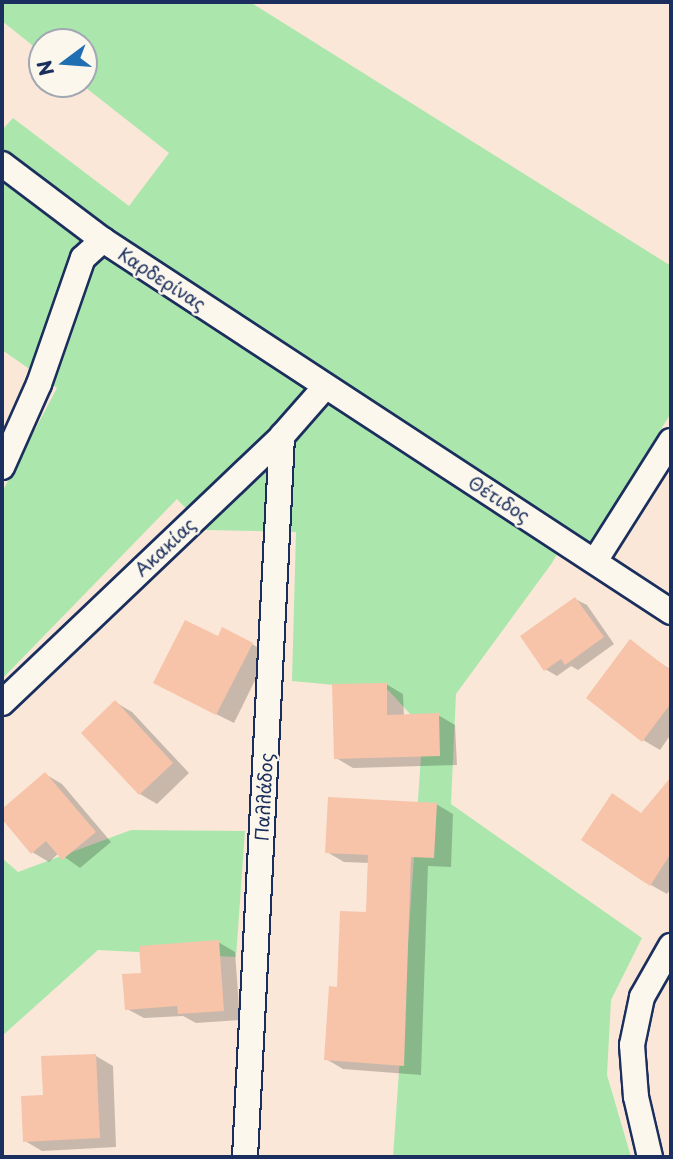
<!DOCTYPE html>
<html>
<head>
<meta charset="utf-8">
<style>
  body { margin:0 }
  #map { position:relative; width:673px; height:1159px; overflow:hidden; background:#fae7d8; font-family:"Playpen Sans",sans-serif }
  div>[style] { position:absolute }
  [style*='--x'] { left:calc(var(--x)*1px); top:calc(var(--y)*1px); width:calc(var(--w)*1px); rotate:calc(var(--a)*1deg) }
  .green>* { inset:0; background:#abe7ad }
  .shadow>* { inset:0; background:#0003 }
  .building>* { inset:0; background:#f7c3a9 }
  .roads { filter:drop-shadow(2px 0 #1b2f5e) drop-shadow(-2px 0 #1b2f5e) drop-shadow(0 2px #1b2f5e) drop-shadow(0 -2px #1b2f5e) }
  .street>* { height:24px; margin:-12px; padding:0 12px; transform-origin:12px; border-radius:12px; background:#fbf7ec }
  span { translate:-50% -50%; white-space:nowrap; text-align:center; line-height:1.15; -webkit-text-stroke:5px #fbf7ec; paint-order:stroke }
  .street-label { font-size:18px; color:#1b2f5e }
  .frame { position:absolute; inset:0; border:4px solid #1b2f5e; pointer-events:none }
  .north { position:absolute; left:28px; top:28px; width:70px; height:70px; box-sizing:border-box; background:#fbf7ec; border:2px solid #a1a7b3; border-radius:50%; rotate:254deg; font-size:19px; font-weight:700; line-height:28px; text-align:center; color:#1b2f5e }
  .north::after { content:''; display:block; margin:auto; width:24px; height:32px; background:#1f6fb2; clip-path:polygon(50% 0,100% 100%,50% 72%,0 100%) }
</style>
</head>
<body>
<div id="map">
  <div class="green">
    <div style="clip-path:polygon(2px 2px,250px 2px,671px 266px,671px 413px,588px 546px,567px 536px,552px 563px,456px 694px,451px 804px,642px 938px,611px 1000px,607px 1075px,631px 1157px,393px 1157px,423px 728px,388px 690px,292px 681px,296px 532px,206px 530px,177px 499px,2px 679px,2px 492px,57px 388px,2px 350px,2px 130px,13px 118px,129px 206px,169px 153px,81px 84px,84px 42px,42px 42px,42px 53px,2px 21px)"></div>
    <div style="clip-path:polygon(131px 830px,245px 831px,236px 957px,98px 950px,2px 1036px,2px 858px,18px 872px)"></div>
  </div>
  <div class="shadow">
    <div style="clip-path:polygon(575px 599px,587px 605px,614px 644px,578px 670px,571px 666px,557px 676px,545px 669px)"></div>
    <div style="clip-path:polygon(218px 638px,252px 644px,268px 654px,234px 723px,172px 692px)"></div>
    <div style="clip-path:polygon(630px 642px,671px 670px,671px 734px,660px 750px,643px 740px)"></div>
    <div style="clip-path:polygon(386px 684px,403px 694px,404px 716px,438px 715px,455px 725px,457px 765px,353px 768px,336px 758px)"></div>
    <div style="clip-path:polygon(115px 702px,132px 712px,189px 773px,157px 804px,140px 794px)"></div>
    <div style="clip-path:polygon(45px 774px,62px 784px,111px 842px,80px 868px,59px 853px,49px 862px,32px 852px,2px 817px,2px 811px)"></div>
    <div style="clip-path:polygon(671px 780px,671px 888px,667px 894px,651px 885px,642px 814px)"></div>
    <div style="clip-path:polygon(436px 804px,453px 814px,451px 867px,428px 866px,421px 1075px,343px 1069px,326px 1059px,338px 989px,368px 914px,370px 863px,344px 862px,327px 852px)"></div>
    <div style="clip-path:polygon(218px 942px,235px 952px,240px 1020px,196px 1023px,183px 1016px,144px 1018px,127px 1009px)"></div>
    <div style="clip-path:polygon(96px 1056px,113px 1066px,116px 1147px,42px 1151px,25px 1141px,45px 1097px)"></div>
  </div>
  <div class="building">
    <div style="clip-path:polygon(575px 597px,604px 637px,565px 665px,561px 659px,544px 671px,520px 636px)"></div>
    <div style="clip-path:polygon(185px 620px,218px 636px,222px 627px,253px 643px,216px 715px,153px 683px)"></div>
    <div style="clip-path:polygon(630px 639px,671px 671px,671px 703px,642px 742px,586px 698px)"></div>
    <div style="clip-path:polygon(387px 683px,387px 715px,439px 713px,440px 756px,334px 759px,332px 684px)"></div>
    <div style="clip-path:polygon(115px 700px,173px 763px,139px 795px,81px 733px)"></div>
    <div style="clip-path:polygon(45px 772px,96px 832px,62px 860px,46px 841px,31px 854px,2px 819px,2px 809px)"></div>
    <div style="clip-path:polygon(671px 777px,671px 853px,650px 886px,581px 840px,612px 793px,641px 813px)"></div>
    <div style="clip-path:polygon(328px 797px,437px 803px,434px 858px,411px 857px,404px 1066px,324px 1060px,329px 986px,337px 987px,340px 911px,366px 912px,368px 855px,325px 853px)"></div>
    <div style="clip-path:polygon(219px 940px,224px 1011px,178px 1014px,177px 1006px,125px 1010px,122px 974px,141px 973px,139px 946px)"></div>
    <div style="clip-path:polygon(96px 1054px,100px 1138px,23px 1142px,21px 1096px,43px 1095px,41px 1056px)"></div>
  </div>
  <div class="roads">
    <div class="street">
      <div style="--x:2;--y:164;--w:126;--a:37"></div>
      <div style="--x:2;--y:467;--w:91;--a:-66"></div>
      <div style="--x:39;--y:384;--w:133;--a:-70.8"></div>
      <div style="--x:83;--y:258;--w:27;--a:-42"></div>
      <div style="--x:103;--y:240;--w:679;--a:33.22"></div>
      <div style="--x:595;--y:561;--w:142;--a:-57.7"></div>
      <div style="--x:2;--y:703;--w:387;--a:-43.6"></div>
      <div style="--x:282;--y:436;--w:65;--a:-48.7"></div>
      <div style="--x:245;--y:1157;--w:722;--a:-87.06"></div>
      <div style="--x:650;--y:1157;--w:62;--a:-103.1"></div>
      <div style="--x:636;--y:1097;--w:52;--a:-94.4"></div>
      <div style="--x:632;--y:1045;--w:49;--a:-78.2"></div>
      <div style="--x:642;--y:997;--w:59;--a:-60.4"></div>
    </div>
  </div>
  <div class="street-label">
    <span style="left:162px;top:279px;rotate:33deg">Καρδερίνας</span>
    <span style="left:499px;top:499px;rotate:33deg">Θέτιδος</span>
    <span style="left:165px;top:547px;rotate:-43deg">Ακακίας</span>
    <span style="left:264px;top:797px;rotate:-87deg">Παλλάδος</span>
  </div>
  <div class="frame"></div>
  <div class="north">N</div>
</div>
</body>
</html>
